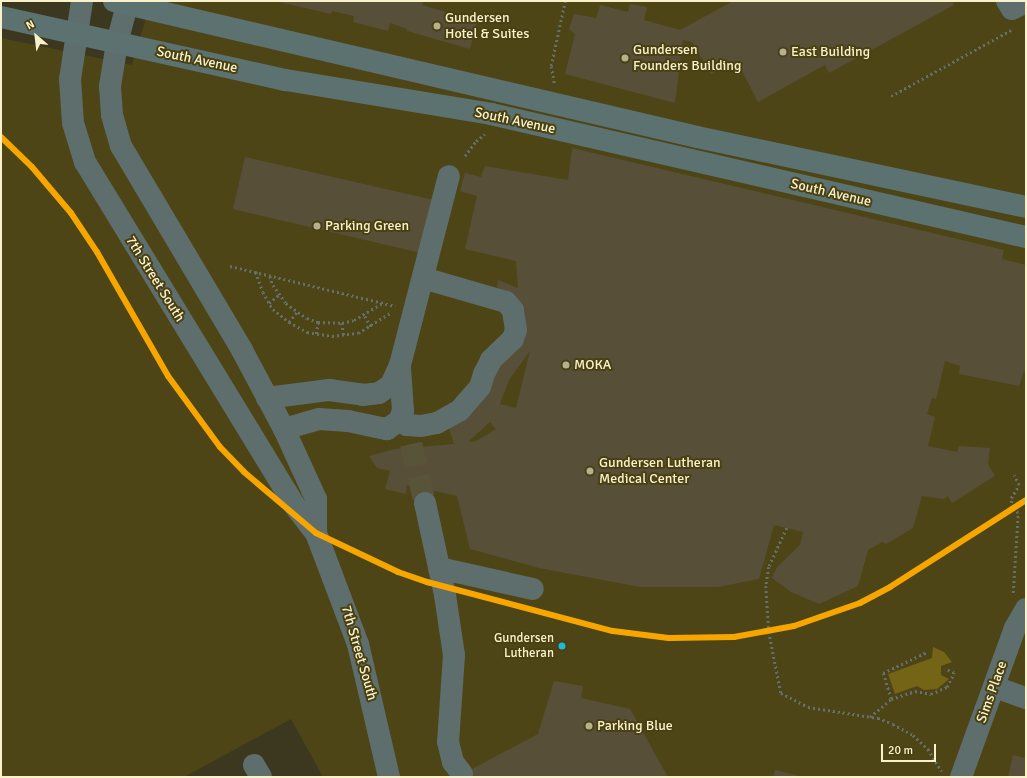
<!DOCTYPE html>
<html>
<head>
<meta charset="utf-8">
<style>
  body { margin:0 }
  #map { position:relative; width:1027px; height:778px; overflow:hidden; background:#3c3820; font-family:Signika,sans-serif }
  div>[style] { position:absolute }
  [style*='--x'] { left:calc(var(--x)*1px); top:calc(var(--y)*1px); width:calc(var(--w)*1px); rotate:calc(var(--a)*1deg) }
  .built>* { inset:0; background:#4e4516 }
  .green>* { inset:0; background:#736416 }
  .building>* { inset:0; background:#574f38 }
  .minor-tunnel>* { height:22px; margin-top:-11px; transform-origin:0; background:repeating-linear-gradient(90deg,#585439 0 22px,transparent 0 33px) }
  .path>* { height:2.5px; margin-top:-1.25px; transform-origin:0; background:repeating-linear-gradient(90deg,#666f69 0 2px,transparent 0 5px) }
  .minor>* { height:22px; margin:-11px; padding:0 11px; transform-origin:11px; border-radius:11px; background:#5e6e6d }
  .highway>* { height:22px; margin:-11px; padding:0 11px; transform-origin:11px; border-radius:11px; background:#5b7271 }
  .rail-1>* { height:6px; margin:-3px; padding:0 3px; transform-origin:3px; border-radius:3px; background:#f7a600 }
  .dots>* { width:11px; height:11px; translate:-50% -50%; box-sizing:border-box; border:2px solid #494013; border-radius:50% }
  span { translate:-50% -50%; white-space:nowrap; text-align:center; line-height:1.15; -webkit-text-stroke:4px #494013; paint-order:stroke }
  .bus-label { font-size:13px; color:#f9f1c9 }
  .right { translate:-100% -50%; text-align:right }
  .poi-label { font-size:14px; color:#f9f1c9 }
  .left { translate:0 -50%; text-align:left }
  .street-label { font-size:14px; color:#f9f1c9 }
  .frame { position:absolute; inset:0; border:2px solid #f9f1c9; pointer-events:none }
  .north { position:absolute; left:16px; top:16px; width:40px; height:40px; -webkit-text-stroke:3px #494013; paint-order:stroke; rotate:332deg; font-size:11px; font-weight:700; line-height:16px; text-align:center; color:#f9f1c9 }
  .north::after { content:''; display:block; margin:auto; width:14px; height:18px; background:#f9f1c9; clip-path:polygon(50% 0,100% 100%,50% 72%,0 100%) }
  .scale { position:absolute; left:881px; top:744px; width:55px; height:18px; box-sizing:border-box; border:2px solid #f9f1c9; border-top:0; padding-left:5px; font-size:12px; line-height:14px; white-space:nowrap; color:#f9f1c9; -webkit-text-stroke:3px #494013; paint-order:stroke }
</style>
</head>
<body>
<div id="map">
  <div class="built">
    <div style="clip-path:polygon(151px 1px,1026px 1px,1026px 777px,323px 777px,291px 719px,184px 777px,1px 777px,1px 38px,132px 65px)"></div>
  </div>
  <div class="green">
    <div style="clip-path:polygon(933px 647px,944px 652px,952px 662px,941px 666px,941px 675px,949px 679px,937px 689px,924px 690px,917px 686px,895px 694px,888px 674px,932px 658px)"></div>
  </div>
  <div class="building">
    <div style="clip-path:polygon(275px 1px,423px 1px,422px 5px,477px 21px,470px 49px,407px 31px,407px 29px,390px 23px,388px 31px,353px 22px,354px 16px,332px 11px,331px 14px)"></div>
    <div style="clip-path:polygon(733px 1px,952px 1px,954px 5px,829px 73px,825px 65px,758px 102px,737px 61px,711px 74px,692px 42px,683px 40px,675px 103px,565px 74px,575px 34px,569px 29px,574px 14px,596px 18px,600px 5px,628px 12px,630px 4px,647px 7px,644px 20px,680px 30px)"></div>
    <div style="clip-path:polygon(evenodd,572px 148px,1004px 250px,1002px 259px,1026px 265px,1026px 377px,1024px 371px,1019px 386px,959px 374px,960px 366px,945px 361px,936px 399px,932px 398px,927px 414px,935px 417px,928px 446px,957px 452px,959px 446px,990px 448px,988px 464px,995px 476px,952px 503px,948px 496px,943px 499px,922px 496px,913px 528px,886px 544px,882px 542px,868px 550px,858px 586px,819px 604px,791px 592px,772px 578px,777px 567px,800px 545px,803px 532px,774px 525px,759px 579px,718px 587px,640px 587px,539px 568px,470px 549px,457px 496px,407px 485px,406px 494px,385px 489px,390px 471px,377px 468px,369px 456px,395px 449px,454px 444px,448px 426px,518px 334px,496px 300px,498px 280px,518px 288px,516px 261px,465px 249px,477px 196px,460px 191px,465px 173px,481px 177px,485px 166px,568px 180px,572px 148px,530px 351px,516px 408px,500px 404px,509px 380px,530px 351px,572px 148px,490px 422px,496px 429px,476px 441px,468px 442px,490px 422px)"></div>
    <div style="clip-path:polygon(245px 157px,434px 200px,421px 253px,233px 209px)"></div>
    <div style="clip-path:polygon(554px 681px,583px 686px,581px 698px,630px 709px,668px 777px,457px 777px,538px 734px)"></div>
    <div style="clip-path:polygon(1013px 755px,1026px 758px,1026px 777px,1008px 777px)"></div>
    <div style="clip-path:polygon(775px 770px,800px 776px,800px 777px,773px 777px)"></div>
  </div>
  <div class="minor-tunnel">
    <div style="--x:411;--y:444;--w:61;--a:76.7"></div>
  </div>
  <div class="path">
    <div style="--x:554;--y:83;--w:17;--a:-100"></div>
    <div style="--x:551;--y:66;--w:66;--a:-77.8"></div>
    <div style="--x:891;--y:96;--w:137;--a:-28.8"></div>
    <div style="--x:465;--y:156;--w:19;--a:-54"></div>
    <div style="--x:476;--y:141;--w:11;--a:-38"></div>
    <div style="--x:230;--y:266;--w:170;--a:13.6"></div>
    <div style="--x:256;--y:272;--w:21;--a:71"></div>
    <div style="--x:263;--y:292;--w:20;--a:60"></div>
    <div style="--x:273;--y:309;--w:21;--a:39"></div>
    <div style="--x:289;--y:322;--w:21;--a:29"></div>
    <div style="--x:307;--y:332;--w:25;--a:9"></div>
    <div style="--x:332;--y:336;--w:26;--a:-7"></div>
    <div style="--x:358;--y:333;--w:40;--a:-32"></div>
    <div style="--x:270;--y:276;--w:9;--a:72"></div>
    <div style="--x:273;--y:285;--w:22;--a:54"></div>
    <div style="--x:286;--y:303;--w:26;--a:36"></div>
    <div style="--x:307;--y:318;--w:12;--a:20"></div>
    <div style="--x:318;--y:322;--w:24;--a:2"></div>
    <div style="--x:342;--y:323;--w:12;--a:-14"></div>
    <div style="--x:354;--y:320;--w:33;--a:-31"></div>
    <div style="--x:269;--y:303;--w:13;--a:-39"></div>
    <div style="--x:365;--y:316;--w:13;--a:61"></div>
    <div style="--x:289;--y:322;--w:13;--a:-51"></div>
    <div style="--x:342;--y:323;--w:12;--a:81"></div>
    <div style="--x:316;--y:334;--w:12;--a:-81"></div>
    <div style="--x:787;--y:528;--w:43;--a:114.8"></div>
    <div style="--x:769;--y:567;--w:19;--a:99"></div>
    <div style="--x:766;--y:586;--w:46;--a:86.3"></div>
    <div style="--x:769;--y:632;--w:62;--a:78.9"></div>
    <div style="--x:781;--y:693;--w:30;--a:27"></div>
    <div style="--x:808;--y:707;--w:71;--a:8.9"></div>
    <div style="--x:878;--y:718;--w:16;--a:22"></div>
    <div style="--x:893;--y:724;--w:23;--a:29"></div>
    <div style="--x:913;--y:735;--w:21;--a:43"></div>
    <div style="--x:928;--y:749;--w:26;--a:58"></div>
    <div style="--x:1013;--y:593;--w:80;--a:-86.4"></div>
    <div style="--x:1018;--y:513;--w:8;--a:-140"></div>
    <div style="--x:1012;--y:508;--w:10;--a:-96"></div>
    <div style="--x:1011;--y:498;--w:15;--a:-58"></div>
    <div style="--x:1019;--y:485;--w:11;--a:-117"></div>
    <div style="--x:891;--y:699;--w:27;--a:-107"></div>
    <div style="--x:883;--y:673;--w:49;--a:-25.5"></div>
    <div style="--x:870;--y:717;--w:28;--a:-41"></div>
    <div style="--x:891;--y:699;--w:25;--a:-18"></div>
    <div style="--x:915;--y:691;--w:16;--a:11"></div>
    <div style="--x:931;--y:694;--w:17;--a:-24"></div>
    <div style="--x:947;--y:687;--w:16;--a:-63"></div>
    <div style="--x:954;--y:673;--w:10;--a:-156"></div>
  </div>
  <div class="minor">
    <div style="--x:82;--y:1;--w:79;--a:98.7"></div>
    <div style="--x:70;--y:79;--w:44;--a:86.1"></div>
    <div style="--x:73;--y:123;--w:41;--a:72.9"></div>
    <div style="--x:85;--y:162;--w:402;--a:58.6"></div>
    <div style="--x:294;--y:505;--w:36;--a:52"></div>
    <div style="--x:316;--y:533;--w:119;--a:69.3"></div>
    <div style="--x:358;--y:644;--w:137;--a:76.9"></div>
    <div style="--x:128;--y:1;--w:43;--a:104.7"></div>
    <div style="--x:117;--y:43;--w:44;--a:99.2"></div>
    <div style="--x:110;--y:86;--w:29;--a:86"></div>
    <div style="--x:112;--y:115;--w:32;--a:74"></div>
    <div style="--x:121;--y:146;--w:237;--a:59.3"></div>
    <div style="--x:242;--y:350;--w:89;--a:62"></div>
    <div style="--x:284;--y:429;--w:77;--a:65.4"></div>
    <div style="--x:316;--y:499;--w:34;--a:90"></div>
    <div style="--x:1007;--y:1;--w:9;--a:58"></div>
    <div style="--x:1012;--y:9;--w:16;--a:-27"></div>
    <div style="--x:267;--y:398;--w:63;--a:-7.4"></div>
    <div style="--x:329;--y:390;--w:34;--a:8"></div>
    <div style="--x:363;--y:395;--w:16;--a:-7"></div>
    <div style="--x:379;--y:393;--w:14;--a:-34"></div>
    <div style="--x:391;--y:385;--w:22;--a:-66"></div>
    <div style="--x:400;--y:365;--w:195;--a:-75.5"></div>
    <div style="--x:399;--y:421;--w:9;--a:27"></div>
    <div style="--x:407;--y:425;--w:14;--a:4"></div>
    <div style="--x:421;--y:426;--w:16;--a:-11"></div>
    <div style="--x:437;--y:423;--w:26;--a:-29"></div>
    <div style="--x:460;--y:410;--w:30;--a:-49"></div>
    <div style="--x:480;--y:387;--w:14;--a:-73"></div>
    <div style="--x:484;--y:374;--w:16;--a:-63"></div>
    <div style="--x:491;--y:360;--w:30;--a:-44"></div>
    <div style="--x:513;--y:339;--w:9;--a:-72"></div>
    <div style="--x:516;--y:330;--w:20;--a:-99"></div>
    <div style="--x:513;--y:310;--w:11;--a:-131"></div>
    <div style="--x:506;--y:302;--w:86;--a:-163.9"></div>
    <div style="--x:284;--y:429;--w:36;--a:-16"></div>
    <div style="--x:319;--y:419;--w:29;--a:4"></div>
    <div style="--x:348;--y:421;--w:40;--a:12"></div>
    <div style="--x:387;--y:429;--w:14;--a:-34"></div>
    <div style="--x:399;--y:421;--w:11;--a:-68"></div>
    <div style="--x:403;--y:411;--w:43;--a:-94"></div>
    <div style="--x:425;--y:503;--w:94;--a:77.7"></div>
    <div style="--x:445;--y:595;--w:61;--a:81.5"></div>
    <div style="--x:454;--y:655;--w:87;--a:93.9"></div>
    <div style="--x:448;--y:742;--w:21;--a:76"></div>
    <div style="--x:453;--y:762;--w:15;--a:53"></div>
    <div style="--x:439;--y:568;--w:96;--a:12.6"></div>
    <div style="--x:995;--y:687;--w:33;--a:20"></div>
    <div style="--x:254;--y:765;--w:14;--a:60"></div>
    <div style="--x:961;--y:777;--w:158;--a:-70.1"></div>
    <div style="--x:1015;--y:628;--w:22;--a:-60"></div>
  </div>
  <div class="highway">
    <div style="--x:114;--y:1;--w:599;--a:13.13"></div>
    <div style="--x:697;--y:137;--w:336;--a:12"></div>
    <div style="--x:1;--y:17;--w:292;--a:12.5"></div>
    <div style="--x:286;--y:80;--w:208;--a:9.4"></div>
    <div style="--x:491;--y:114;--w:549;--a:12.95"></div>
  </div>
  <div class="rail-1">
    <div style="--x:1;--y:137;--w:43;--a:44.1"></div>
    <div style="--x:32;--y:167;--w:60;--a:49.7"></div>
    <div style="--x:71;--y:213;--w:47;--a:56.3"></div>
    <div style="--x:97;--y:252;--w:143;--a:60.2"></div>
    <div style="--x:168;--y:376;--w:88;--a:53.8"></div>
    <div style="--x:220;--y:447;--w:35;--a:46"></div>
    <div style="--x:244;--y:472;--w:94;--a:40.3"></div>
    <div style="--x:316;--y:533;--w:91;--a:25.4"></div>
    <div style="--x:398;--y:572;--w:31;--a:19"></div>
    <div style="--x:427;--y:582;--w:192;--a:14.8"></div>
    <div style="--x:613;--y:631;--w:56;--a:7.1"></div>
    <div style="--x:669;--y:638;--w:65;--a:-0.9"></div>
    <div style="--x:734;--y:637;--w:61;--a:-10.4"></div>
    <div style="--x:794;--y:626;--w:70;--a:-19.2"></div>
    <div style="--x:860;--y:603;--w:34;--a:-28"></div>
    <div style="--x:890;--y:587;--w:161;--a:-32.6"></div>
  </div>
  <div class="dots">
    <div style="left:437px;top:26px;background:#b7b08e"></div>
    <div style="left:783px;top:52px;background:#b7b08e"></div>
    <div style="left:625px;top:58px;background:#b7b08e"></div>
    <div style="left:317px;top:226px;background:#b7b08e"></div>
    <div style="left:566px;top:365px;background:#b7b08e"></div>
    <div style="left:590px;top:471px;background:#b7b08e"></div>
    <div style="left:562px;top:646px;background:#20b9da"></div>
    <div style="left:589px;top:726px;background:#b7b08e"></div>
  </div>
  <div class="bus-label">
    <span class="right" style="left:554px;top:646px">Gundersen<br>Lutheran</span>
  </div>
  <div class="poi-label">
    <span class="left" style="left:445px;top:26px">Gundersen<br>Hotel &amp; Suites</span>
    <span class="left" style="left:633px;top:58px">Gundersen<br>Founders Building</span>
    <span class="left" style="left:791px;top:52px">East Building</span>
    <span class="left" style="left:325px;top:226px">Parking Green</span>
    <span class="left" style="left:574px;top:365px">MOKA</span>
    <span class="left" style="left:599px;top:471px">Gundersen Lutheran<br>Medical Center</span>
    <span class="left" style="left:597px;top:726px">Parking Blue</span>
  </div>
  <div class="street-label">
    <span style="left:197px;top:60px;rotate:12deg">South Avenue</span>
    <span style="left:515px;top:121px;rotate:12deg">South Avenue</span>
    <span style="left:831px;top:193px;rotate:13deg">South Avenue</span>
    <span style="left:155px;top:279px;rotate:58deg">7th Street South</span>
    <span style="left:359px;top:653px;rotate:74deg">7th Street South</span>
    <span style="left:992px;top:692px;rotate:-70deg">Sims Place</span>
  </div>
  <div class="frame"></div>
  <div class="north">N</div>
  <div class="scale">20 m</div>
</div>
</body>
</html>
